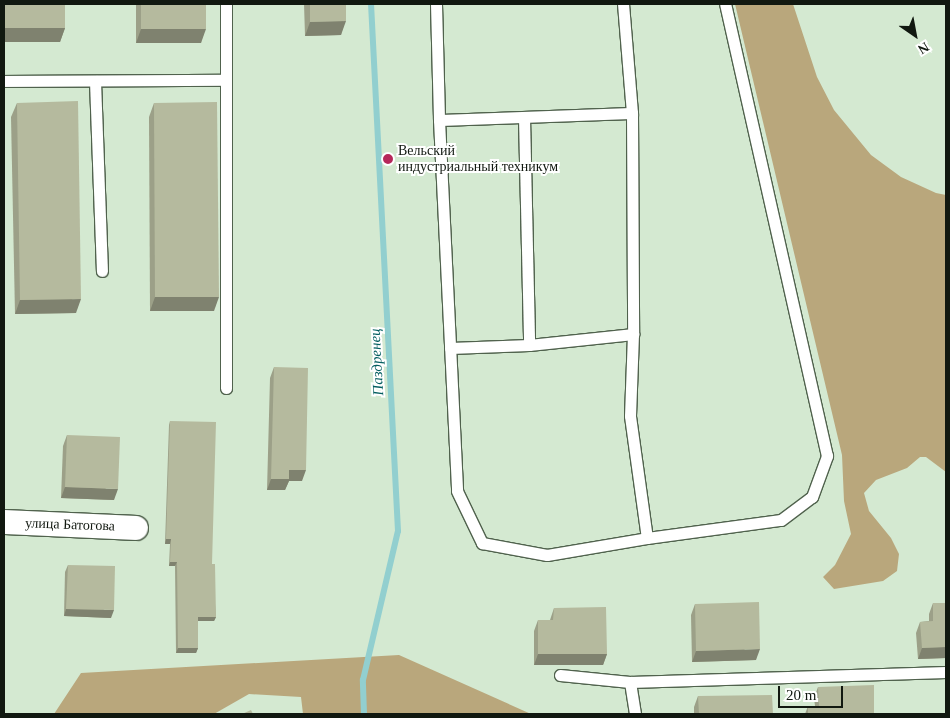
<!DOCTYPE html>
<html>
<head>
<meta charset="utf-8">
<style>
  body { margin:0 }
  #map { position:relative; width:950px; height:718px; overflow:hidden; background:#d4e9d1; font-family:"Times New Roman",serif }
  div>[style] { position:absolute }
  [style*='--x'] { left:calc(var(--x)*1px); top:calc(var(--y)*1px); width:calc(var(--w)*1px); rotate:calc(var(--a)*1deg) }
  .forest>* { inset:0; background:#b9a77c }
  .stream>* { height:6px; margin:-3px; padding:0 3px; transform-origin:3px; border-radius:3px; background:#92cfcf }
  .roads { filter:drop-shadow(1px 0 #50624d) drop-shadow(-1px 0 #50624d) drop-shadow(0 1px #50624d) drop-shadow(0 -1px #50624d) }
  .lane>* { height:11px; margin:-5.5px; padding:0 5.5px; transform-origin:5.5px; border-radius:5.5px; background:#fff }
  .street>* { height:24px; margin:-12px; padding:0 12px; transform-origin:12px; border-radius:12px; background:#fff }
  .wall>* { inset:0; background:#9ca088 }
  .shaded-wall>* { inset:0; background:#7f826f }
  .building>* { inset:0; background:#b5ba9e }
  .dots>* { width:14px; height:14px; translate:-50% -50%; box-sizing:border-box; border:2px solid #fff; border-radius:50% }
  span { translate:-50% -50%; white-space:nowrap; text-align:center; line-height:1.15; -webkit-text-stroke:4px #fff; paint-order:stroke }
  .poi-label { font-size:14px; color:#111810 }
  .left { translate:0 -50%; text-align:left }
  .street-label { font-size:14px; color:#111810 }
  .water-label { font-size:15px; color:#045e60; font-style:italic }
  .frame { position:absolute; inset:0; border:5px solid #111810; pointer-events:none }
  .north { position:absolute; left:890px; top:10px; width:50px; height:50px; -webkit-text-stroke:4px #fff; paint-order:stroke; rotate:147deg; font-size:14px; font-weight:700; line-height:20px; text-align:center; color:#111810 }
  .north::after { content:''; display:block; margin:auto; width:18px; height:22px; background:#111810; clip-path:polygon(50% 0,100% 100%,50% 72%,0 100%) }
  .scale { position:absolute; left:778px; top:686px; width:65px; height:22px; box-sizing:border-box; border:2px solid #111810; border-top:0; padding-left:6px; font-size:15px; line-height:18px; white-space:nowrap; color:#111810; -webkit-text-stroke:4px #fff; paint-order:stroke }
</style>
</head>
<body>
<div id="map">
  <div class="forest">
    <div style="clip-path:polygon(735px 4px,793px 4px,817px 77px,834px 110px,871px 155px,901px 177px,936px 193px,946px 195px,946px 472px,926px 457px,920px 457px,907px 468px,876px 480px,864px 493px,869px 511px,891px 538px,899px 554px,897px 571px,883px 581px,834px 589px,823px 577px,835px 565px,851px 534px,844px 501px,842px 455px)"></div>
    <div style="clip-path:polygon(399px 655px,531px 714px,303px 714px,301px 697px,249px 694px,214px 714px,54px 714px,81px 673px)"></div>
  </div>
  <div class="stream">
    <div style="--x:364;--y:714;--w:34;--a:-92"></div>
    <div style="--x:363;--y:680;--w:153;--a:-76.8"></div>
    <div style="--x:398;--y:531;--w:528;--a:-92.93"></div>
  </div>
  <div class="roads">
    <div class="lane">
      <div style="--x:436;--y:4;--w:116;--a:88.5"></div>
      <div style="--x:439;--y:120;--w:371;--a:87.2"></div>
      <div style="--x:457;--y:491;--w:58;--a:64.3"></div>
      <div style="--x:482;--y:543;--w:66;--a:10.5"></div>
      <div style="--x:547;--y:555;--w:101;--a:-9.6"></div>
      <div style="--x:647;--y:538;--w:135;--a:-7.7"></div>
      <div style="--x:781;--y:520;--w:39;--a:-37"></div>
      <div style="--x:812;--y:497;--w:44;--a:-69.9"></div>
      <div style="--x:827;--y:456;--w:463;--a:-102.7"></div>
      <div style="--x:4;--y:81;--w:222;--a:-0.3"></div>
      <div style="--x:95;--y:81;--w:190;--a:87.9"></div>
      <div style="--x:632;--y:113;--w:221;--a:89.7"></div>
      <div style="--x:633;--y:334;--w:82;--a:92.1"></div>
      <div style="--x:630;--y:416;--w:123;--a:82.1"></div>
      <div style="--x:524;--y:117;--w:228;--a:88.7"></div>
      <div style="--x:439;--y:120;--w:193;--a:-2.1"></div>
      <div style="--x:632;--y:113;--w:109;--a:-94.7"></div>
      <div style="--x:450;--y:348;--w:79;--a:-2.2"></div>
      <div style="--x:529;--y:345;--w:105;--a:-6"></div>
      <div style="--x:226;--y:388;--w:384;--a:-90"></div>
      <div style="--x:560;--y:675;--w:70;--a:5.7"></div>
      <div style="--x:630;--y:682;--w:316;--a:-1.8"></div>
      <div style="--x:630;--y:682;--w:32;--a:81"></div>
    </div>
    <div class="street">
      <div style="--x:4;--y:522;--w:132;--a:2.6"></div>
    </div>
  </div>
  <div class="wall">
    <div style="clip-path:polygon(4px 4px,206px 4px,201px 43px,136px 43px,136px 5px,65px 5px,65px 28px,60px 42px)"></div>
    <div style="clip-path:polygon(304px 4px,346px 4px,341px 35px,305px 36px)"></div>
    <div style="clip-path:polygon(17px 103px,76px 313px,15px 314px,11px 117px)"></div>
    <div style="clip-path:polygon(154px 103px,214px 311px,150px 311px,149px 117px)"></div>
    <div style="clip-path:polygon(274px 367px,302px 481px,289px 481px,285px 490px,267px 490px,270px 378px)"></div>
    <div style="clip-path:polygon(170px 421px,212px 564px,216px 617px,214px 621px,198px 621px,198px 648px,196px 653px,176px 653px,175px 566px,169px 566px,170px 544px,165px 544px,169px 425px)"></div>
    <div style="clip-path:polygon(67px 435px,114px 500px,61px 498px,63px 446px)"></div>
    <div style="clip-path:polygon(68px 565px,111px 618px,64px 616px,65px 572px)"></div>
    <div style="clip-path:polygon(933px 603px,946px 603px,946px 658px,918px 659px,916px 633px,920px 622px,929px 621px,929px 614px)"></div>
    <div style="clip-path:polygon(695px 604px,756px 660px,692px 662px,691px 615px)"></div>
    <div style="clip-path:polygon(554px 608px,607px 654px,603px 665px,534px 665px,534px 631px,538px 620px,550px 620px)"></div>
    <div style="clip-path:polygon(818px 687px,874px 714px,805px 714px,808px 706px,815px 706px,814px 698px)"></div>
    <div style="clip-path:polygon(698px 696px,773px 714px,694px 714px,694px 707px)"></div>
  </div>
  <div class="shaded-wall">
    <div style="clip-path:polygon(61px 4px,136px 4px,136px 5px,60px 5px)"></div>
    <div style="clip-path:polygon(346px 21px,341px 35px,305px 36px,310px 22px)"></div>
    <div style="clip-path:polygon(4px 28px,65px 28px,60px 42px,4px 42px)"></div>
    <div style="clip-path:polygon(141px 29px,206px 29px,201px 43px,136px 43px)"></div>
    <div style="clip-path:polygon(155px 297px,219px 297px,214px 311px,150px 311px)"></div>
    <div style="clip-path:polygon(81px 299px,76px 313px,15px 314px,20px 300px)"></div>
    <div style="clip-path:polygon(289px 470px,306px 470px,302px 481px,289px 481px,285px 490px,267px 490px,271px 479px)"></div>
    <div style="clip-path:polygon(65px 487px,118px 489px,114px 500px,61px 498px)"></div>
    <div style="clip-path:polygon(166px 539px,171px 539px,170px 544px,165px 544px)"></div>
    <div style="clip-path:polygon(170px 562px,177px 562px,175px 566px,169px 566px)"></div>
    <div style="clip-path:polygon(66px 609px,114px 610px,111px 618px,64px 616px)"></div>
    <div style="clip-path:polygon(198px 617px,216px 617px,214px 621px,196px 621px)"></div>
    <div style="clip-path:polygon(946px 647px,946px 658px,918px 659px,922px 648px)"></div>
    <div style="clip-path:polygon(178px 648px,198px 648px,196px 653px,176px 653px)"></div>
    <div style="clip-path:polygon(760px 649px,756px 660px,692px 662px,696px 651px)"></div>
    <div style="clip-path:polygon(538px 654px,607px 654px,603px 665px,534px 665px)"></div>
  </div>
  <div class="building">
    <div style="clip-path:polygon(4px 4px,65px 4px,65px 28px,4px 28px)"></div>
    <div style="clip-path:polygon(141px 4px,206px 4px,206px 29px,141px 29px)"></div>
    <div style="clip-path:polygon(310px 4px,346px 4px,346px 21px,310px 22px)"></div>
    <div style="clip-path:polygon(78px 101px,81px 299px,20px 300px,17px 103px)"></div>
    <div style="clip-path:polygon(217px 102px,219px 297px,155px 297px,154px 103px)"></div>
    <div style="clip-path:polygon(274px 367px,308px 368px,306px 470px,289px 470px,289px 479px,271px 479px)"></div>
    <div style="clip-path:polygon(170px 421px,216px 422px,212px 564px,215px 564px,216px 617px,198px 617px,198px 648px,178px 648px,177px 562px,170px 562px,171px 539px,166px 539px)"></div>
    <div style="clip-path:polygon(67px 435px,120px 437px,118px 489px,65px 487px)"></div>
    <div style="clip-path:polygon(68px 565px,115px 566px,114px 610px,66px 609px)"></div>
    <div style="clip-path:polygon(759px 602px,760px 649px,696px 651px,695px 604px)"></div>
    <div style="clip-path:polygon(933px 603px,946px 603px,946px 647px,922px 648px,920px 622px,933px 621px)"></div>
    <div style="clip-path:polygon(606px 607px,607px 654px,538px 654px,538px 620px,553px 620px,554px 608px)"></div>
    <div style="clip-path:polygon(874px 685px,874px 714px,808px 714px,808px 706px,819px 706px,818px 687px)"></div>
    <div style="clip-path:polygon(772px 695px,773px 714px,699px 714px,698px 696px)"></div>
    <div style="clip-path:polygon(251px 710px,253px 714px,242px 714px)"></div>
  </div>
  <div class="dots">
    <div style="left:388px;top:159px;background:#b6285b"></div>
  </div>
  <div class="poi-label">
    <span class="left" style="left:398px;top:159px">Вельский<br>индустриальный техникум</span>
  </div>
  <div class="street-label">
    <span style="left:70px;top:525px;rotate:2deg">улица Батогова</span>
  </div>
  <div class="water-label">
    <span style="left:377px;top:362px;rotate:-93deg">Паздренец</span>
  </div>
  <div class="frame"></div>
  <div class="north">N</div>
  <div class="scale">20 m</div>
</div>
</body>
</html>
